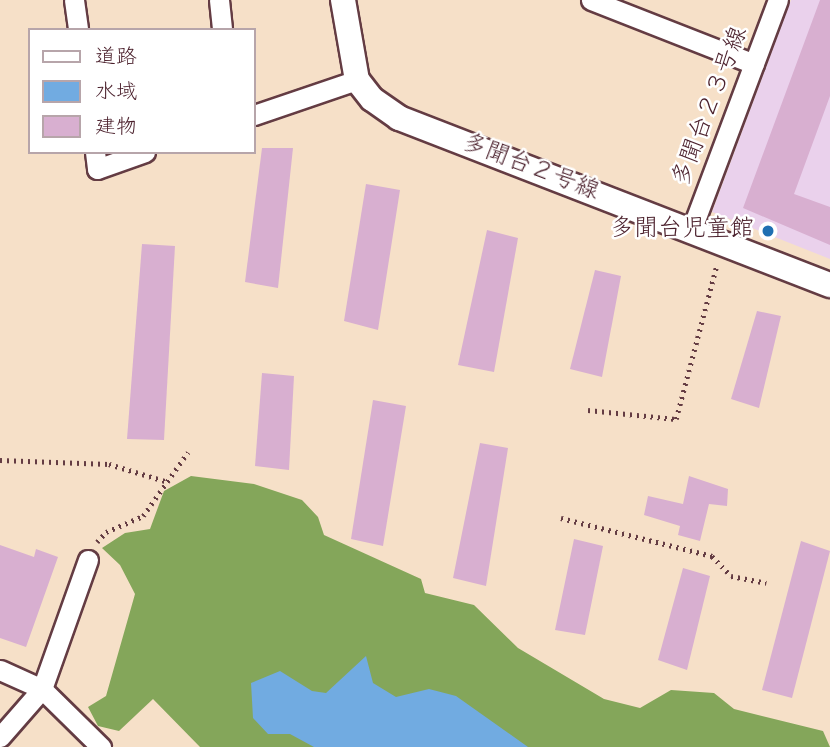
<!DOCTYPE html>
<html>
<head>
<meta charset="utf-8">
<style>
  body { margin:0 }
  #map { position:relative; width:830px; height:747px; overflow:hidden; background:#f6e0c8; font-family:Dekko,"Klee One",sans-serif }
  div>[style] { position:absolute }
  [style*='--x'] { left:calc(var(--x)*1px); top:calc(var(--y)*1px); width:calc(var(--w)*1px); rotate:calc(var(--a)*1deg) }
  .built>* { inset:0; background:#ead1ec }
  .forest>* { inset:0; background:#84a65a }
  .water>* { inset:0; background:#71abe1 }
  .building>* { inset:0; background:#d8afd0 }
  .path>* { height:4.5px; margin-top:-2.25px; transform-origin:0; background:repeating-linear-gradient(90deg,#643c43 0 2px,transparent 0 7px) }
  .roads { filter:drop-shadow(2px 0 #643c43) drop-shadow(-2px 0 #643c43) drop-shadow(0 2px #643c43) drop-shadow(0 -2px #643c43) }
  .minor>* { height:19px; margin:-9.5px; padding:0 9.5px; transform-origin:9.5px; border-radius:9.5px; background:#fff }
  .tertiary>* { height:24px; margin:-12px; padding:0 12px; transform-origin:12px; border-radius:12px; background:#fff }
  .dots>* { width:19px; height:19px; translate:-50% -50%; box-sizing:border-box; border:4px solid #fff; border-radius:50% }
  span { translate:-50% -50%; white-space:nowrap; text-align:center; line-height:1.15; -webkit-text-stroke:5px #fff; paint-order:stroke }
  .street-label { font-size:24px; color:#4a1f2b }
  .poi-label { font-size:24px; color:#4a1f2b }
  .right { translate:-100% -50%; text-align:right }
  .legend { position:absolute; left:28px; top:28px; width:228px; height:126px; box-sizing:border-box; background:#fff; border:2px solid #b7a5aa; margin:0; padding:9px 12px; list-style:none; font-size:21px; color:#4a1f2b }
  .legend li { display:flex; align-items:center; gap:14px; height:35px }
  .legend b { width:35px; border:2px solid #b7a5aa }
</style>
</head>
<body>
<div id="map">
  <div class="built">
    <div style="clip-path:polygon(791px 0,830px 0,830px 259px,712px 212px)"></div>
  </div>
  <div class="forest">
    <div style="clip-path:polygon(191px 476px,254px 484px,302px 500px,318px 517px,324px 535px,421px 579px,425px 593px,474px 605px,518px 648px,604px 699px,640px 708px,671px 690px,714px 693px,734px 709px,823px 731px,830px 747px,200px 747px,153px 699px,119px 731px,98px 726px,88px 707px,106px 696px,135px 594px,120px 565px,102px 548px,125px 533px,150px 529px,164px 491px)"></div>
  </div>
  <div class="water">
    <div style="clip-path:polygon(366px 656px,373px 683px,396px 697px,429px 689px,456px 696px,528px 747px,314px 747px,290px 734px,268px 734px,253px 718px,251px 683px,280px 671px,312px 691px,326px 693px)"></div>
  </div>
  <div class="building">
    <div style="clip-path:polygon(820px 0,830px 0,830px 96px,794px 194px,830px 207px,830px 245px,743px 208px)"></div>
    <div style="clip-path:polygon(262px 148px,293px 148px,278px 288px,245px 282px)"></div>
    <div style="clip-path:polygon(366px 184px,400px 190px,378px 330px,344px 321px)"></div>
    <div style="clip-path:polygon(487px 230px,518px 238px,494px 372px,458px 365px)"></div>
    <div style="clip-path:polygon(142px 244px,175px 246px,164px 440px,127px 439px)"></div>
    <div style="clip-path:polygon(595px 270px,621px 276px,602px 377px,570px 369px)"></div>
    <div style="clip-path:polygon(757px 311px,781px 316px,759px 408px,731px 399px)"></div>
    <div style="clip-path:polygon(262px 373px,294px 376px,289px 470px,255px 466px)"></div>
    <div style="clip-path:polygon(373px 400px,406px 406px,383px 546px,351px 539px)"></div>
    <div style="clip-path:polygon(480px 443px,508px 448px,486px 586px,453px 578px)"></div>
    <div style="clip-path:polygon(689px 476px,728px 489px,727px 506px,709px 504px,700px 541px,678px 535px,680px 526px,644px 515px,648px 496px,683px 504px)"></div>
    <div style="clip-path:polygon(574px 539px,603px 546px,585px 635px,555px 630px)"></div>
    <div style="clip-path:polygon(801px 541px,830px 551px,792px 698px,762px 690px)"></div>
    <div style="clip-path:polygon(0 545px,34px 557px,36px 549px,58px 557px,26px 647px,0 638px)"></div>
    <div style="clip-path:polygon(683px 568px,710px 576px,687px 670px,658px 660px)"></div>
  </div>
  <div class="path">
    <div style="--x:588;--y:410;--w:88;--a:5.8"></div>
    <div style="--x:676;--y:419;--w:160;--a:-75.2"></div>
    <div style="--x:0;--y:460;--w:109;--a:2.1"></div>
    <div style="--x:109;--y:464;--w:59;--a:16.9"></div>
    <div style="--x:561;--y:518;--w:156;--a:14.1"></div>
    <div style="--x:712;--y:556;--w:28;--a:46"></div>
    <div style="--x:731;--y:576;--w:36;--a:11"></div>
    <div style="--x:97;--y:542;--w:13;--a:-48"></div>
    <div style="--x:106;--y:532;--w:40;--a:-23.4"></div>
    <div style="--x:143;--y:516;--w:78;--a:-54.9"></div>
  </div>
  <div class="roads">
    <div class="minor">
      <div style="--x:74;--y:0;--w:30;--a:82"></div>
      <div style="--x:219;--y:0;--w:30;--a:84"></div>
      <div style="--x:591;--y:0;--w:175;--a:21.4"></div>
      <div style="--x:254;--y:115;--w:109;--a:-18.8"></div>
      <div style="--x:95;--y:152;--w:17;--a:83"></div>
      <div style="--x:97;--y:169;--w:51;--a:-19.5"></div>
      <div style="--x:691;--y:231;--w:247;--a:-69.4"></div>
      <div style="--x:0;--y:670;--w:46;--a:24.3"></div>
      <div style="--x:42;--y:689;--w:83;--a:44.5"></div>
      <div style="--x:0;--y:737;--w:64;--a:-48.8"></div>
      <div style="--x:42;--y:689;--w:137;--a:-70.4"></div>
    </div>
    <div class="tertiary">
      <div style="--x:343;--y:0;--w:81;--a:80.1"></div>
      <div style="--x:357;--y:80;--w:24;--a:52"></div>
      <div style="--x:372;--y:99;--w:33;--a:35"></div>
      <div style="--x:399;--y:118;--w:462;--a:21.2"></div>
    </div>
  </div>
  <div class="dots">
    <div style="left:768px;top:231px;background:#1f6fb2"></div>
  </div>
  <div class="street-label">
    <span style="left:712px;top:107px;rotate:-69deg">多聞台２３号線</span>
    <span style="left:530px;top:169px;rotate:21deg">多聞台２号線</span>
  </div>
  <div class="poi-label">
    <span class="right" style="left:754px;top:231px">多聞台児童館</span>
  </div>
  <ul class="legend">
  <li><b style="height:9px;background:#fff"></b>道路</li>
  <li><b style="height:19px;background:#71abe1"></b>水域</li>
  <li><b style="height:19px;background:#d8afd0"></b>建物</li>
  </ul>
</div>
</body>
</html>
